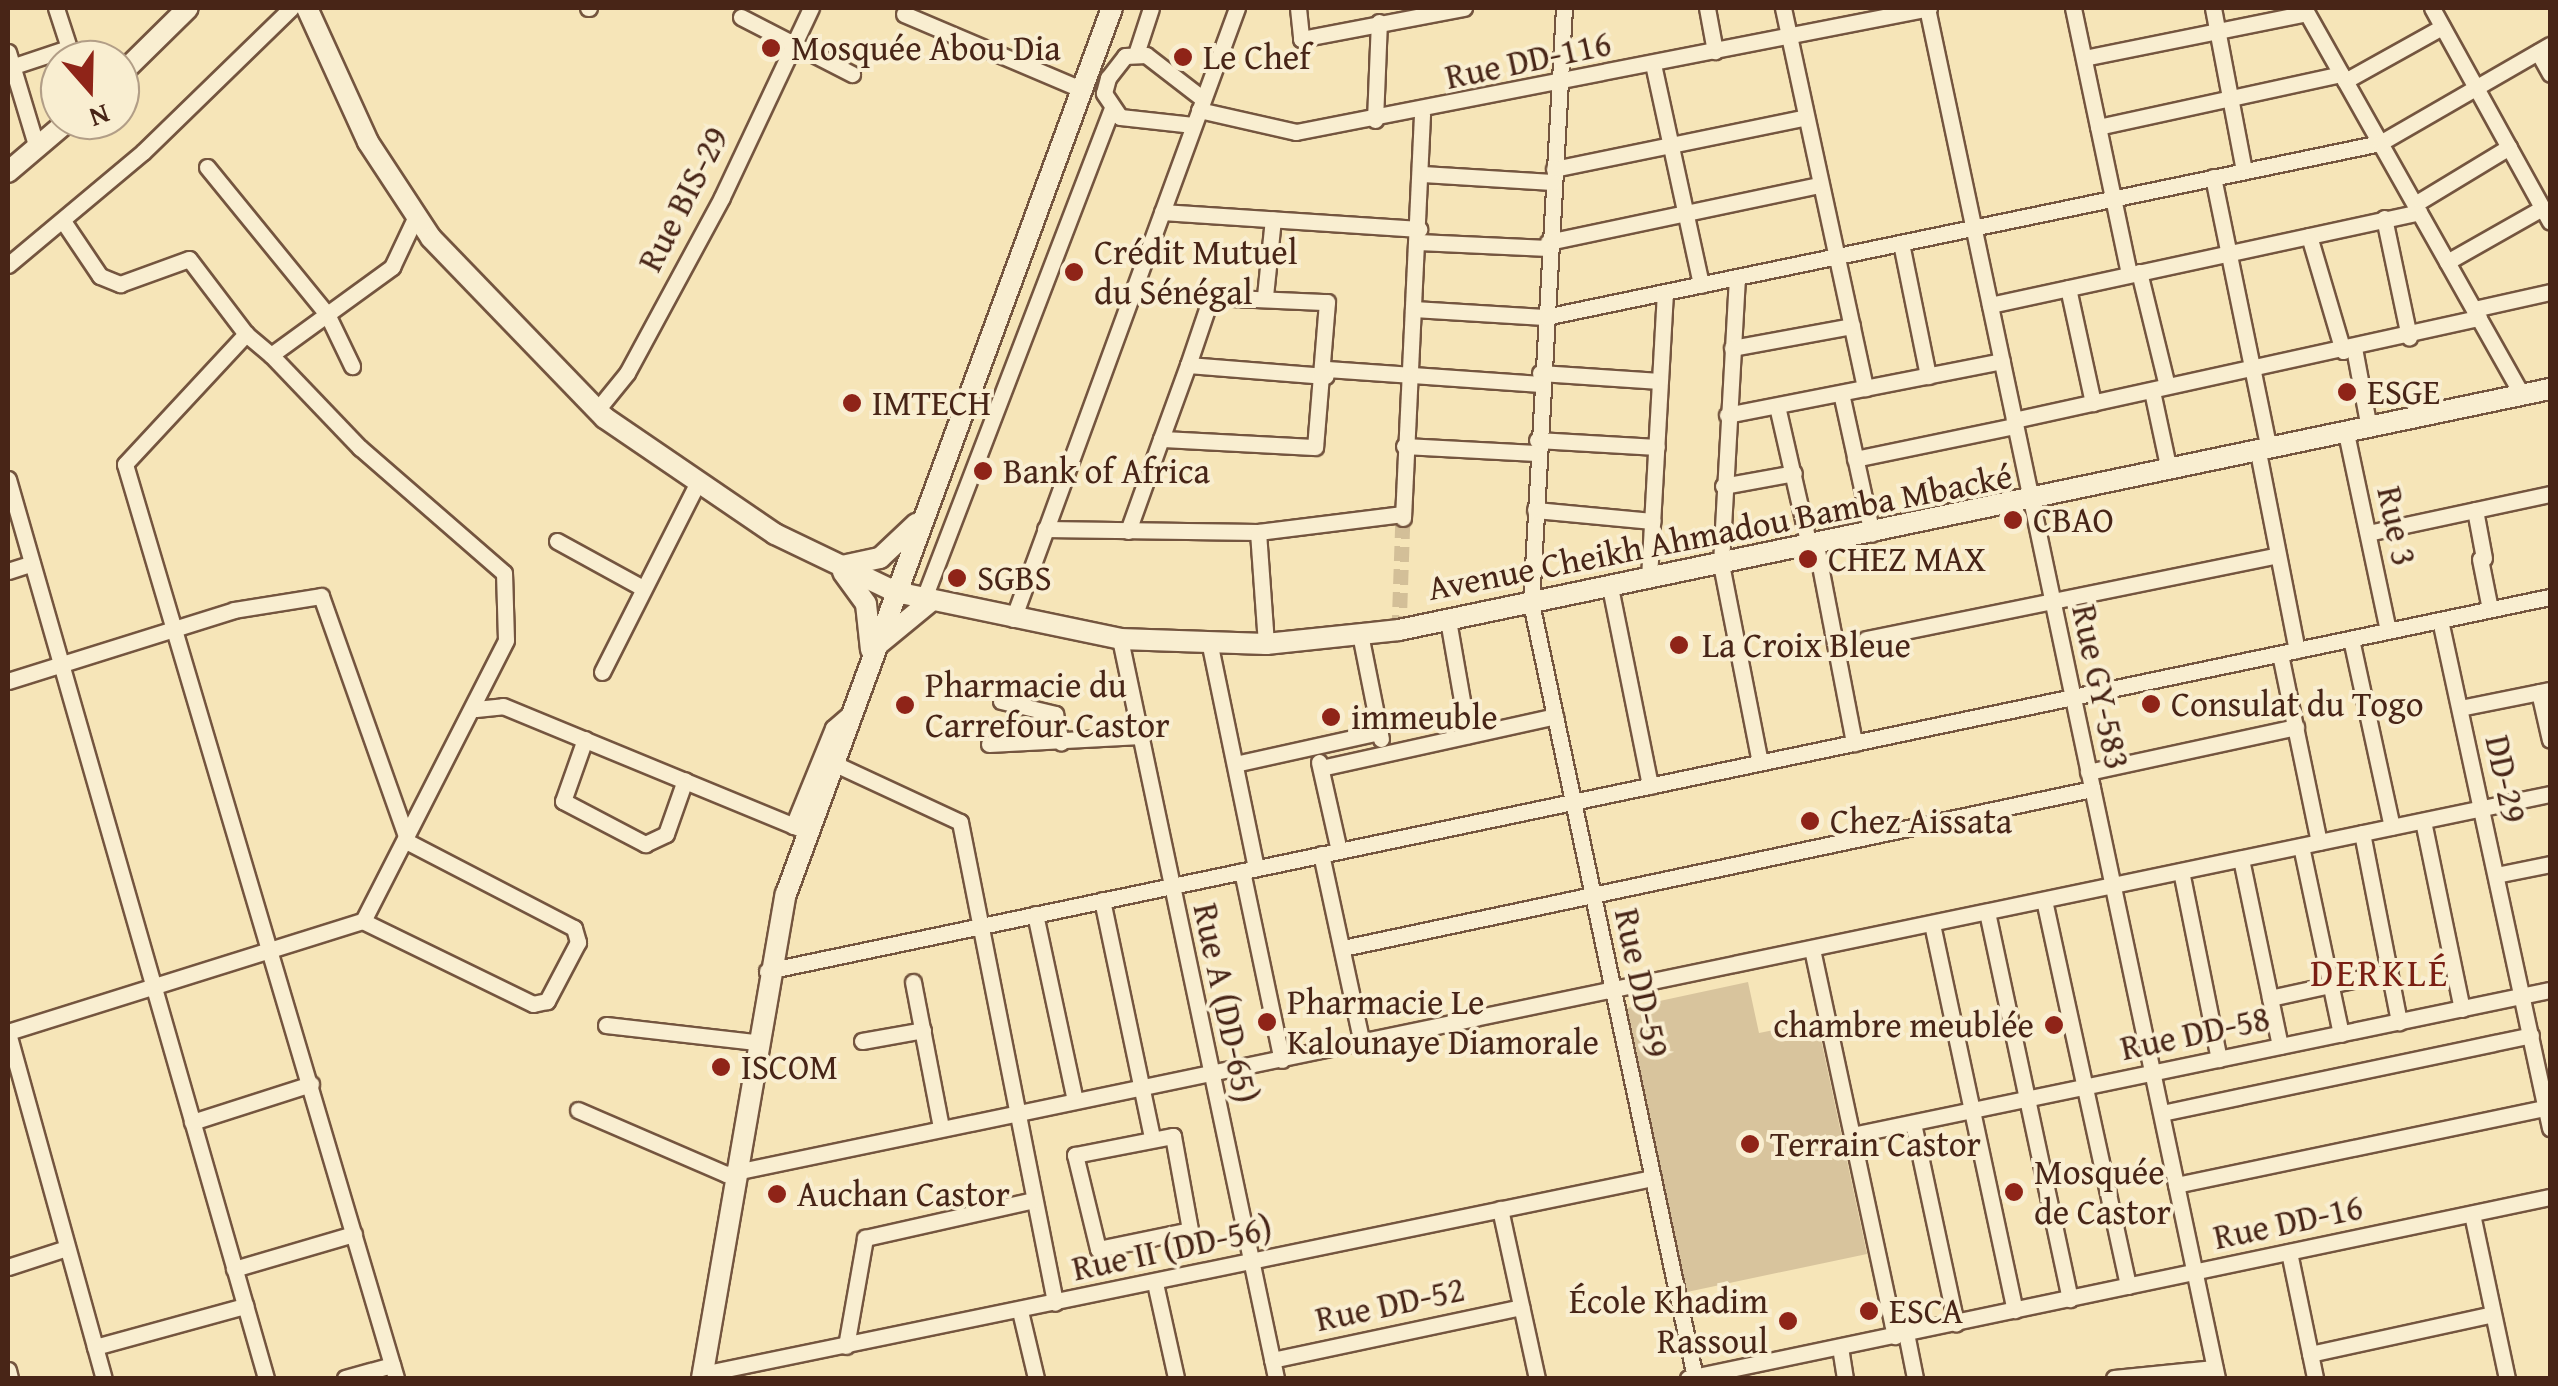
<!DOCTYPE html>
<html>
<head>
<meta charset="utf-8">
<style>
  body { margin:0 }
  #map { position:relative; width:2558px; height:1386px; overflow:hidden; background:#f6e5b8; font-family:"Gentium Book Plus",serif }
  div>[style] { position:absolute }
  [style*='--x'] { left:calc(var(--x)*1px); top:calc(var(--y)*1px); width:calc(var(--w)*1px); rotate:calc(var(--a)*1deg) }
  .green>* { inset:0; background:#d8c49d }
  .street-tunnel>* { height:15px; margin-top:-7.5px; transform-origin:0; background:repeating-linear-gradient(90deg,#d3bf98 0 15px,transparent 0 23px) }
  .roads { filter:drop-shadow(2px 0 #74553f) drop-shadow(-2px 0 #74553f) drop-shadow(0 2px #74553f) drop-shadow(0 -2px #74553f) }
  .street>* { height:15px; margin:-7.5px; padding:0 7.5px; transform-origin:7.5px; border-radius:7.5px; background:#f9eed1 }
  .secondary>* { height:20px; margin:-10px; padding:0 10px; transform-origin:10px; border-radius:10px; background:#f9eed1 }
  .dots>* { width:28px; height:28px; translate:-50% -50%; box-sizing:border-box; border:5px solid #f9eed1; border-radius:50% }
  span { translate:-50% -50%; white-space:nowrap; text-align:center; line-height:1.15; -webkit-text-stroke:8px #f9eed1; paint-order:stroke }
  .poi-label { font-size:35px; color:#482517 }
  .left { translate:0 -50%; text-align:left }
  .right { translate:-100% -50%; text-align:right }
  .street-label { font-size:35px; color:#482517 }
  .neighbourhood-label { font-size:38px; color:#7a1f14; letter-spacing:2.5px }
  .frame { position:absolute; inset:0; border:10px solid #482517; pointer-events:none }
  .north { position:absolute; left:40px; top:40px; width:100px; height:100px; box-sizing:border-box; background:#f9eed1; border:2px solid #b29e87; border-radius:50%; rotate:160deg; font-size:28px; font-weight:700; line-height:40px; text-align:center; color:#482517 }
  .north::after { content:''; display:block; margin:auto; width:35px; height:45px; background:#8f2418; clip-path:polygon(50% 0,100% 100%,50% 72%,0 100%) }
</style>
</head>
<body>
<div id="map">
  <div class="green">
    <div style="clip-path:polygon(1748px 982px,1759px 1033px,1817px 1021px,1867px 1254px,1687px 1292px,1627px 1008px)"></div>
  </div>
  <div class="street-tunnel">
    <div style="--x:1399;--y:630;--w:112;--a:-88"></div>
  </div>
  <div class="roads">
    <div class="street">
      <div style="--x:56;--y:8;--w:55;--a:71.9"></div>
      <div style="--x:588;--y:8;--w:1;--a:0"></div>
      <div style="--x:1298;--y:8;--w:31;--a:84"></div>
      <div style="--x:1301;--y:39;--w:166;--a:-10.8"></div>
      <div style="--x:1564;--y:8;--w:596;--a:93.17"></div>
      <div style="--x:1531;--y:603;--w:791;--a:78.04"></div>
      <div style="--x:1707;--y:8;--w:44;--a:79.5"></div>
      <div style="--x:1783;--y:8;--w:389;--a:77.8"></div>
      <div style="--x:1927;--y:8;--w:1400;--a:78.05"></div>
      <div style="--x:2073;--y:8;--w:272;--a:78.1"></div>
      <div style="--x:2213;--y:8;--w:166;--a:79.2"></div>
      <div style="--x:2304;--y:8;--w:444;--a:60.6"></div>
      <div style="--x:2432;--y:8;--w:244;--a:61.1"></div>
      <div style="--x:904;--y:14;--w:192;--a:23"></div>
      <div style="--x:741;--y:17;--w:125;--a:27.2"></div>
      <div style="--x:8;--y:52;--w:100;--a:73.2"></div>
      <div style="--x:2538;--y:52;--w:25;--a:61"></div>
      <div style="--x:1136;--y:54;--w:48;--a:-71.9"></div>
      <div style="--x:2084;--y:58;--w:227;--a:-11.4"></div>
      <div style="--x:1653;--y:64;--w:226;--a:77.7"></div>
      <div style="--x:8;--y:68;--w:63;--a:-18.4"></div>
      <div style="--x:2345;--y:81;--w:111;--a:-29.1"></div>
      <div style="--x:1199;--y:110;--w:99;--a:12.8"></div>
      <div style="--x:1296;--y:132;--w:645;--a:-11.08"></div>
      <div style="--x:1375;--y:120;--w:98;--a:-87.7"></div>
      <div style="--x:1193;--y:125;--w:73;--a:-173.7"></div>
      <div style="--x:1120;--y:117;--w:29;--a:-124"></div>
      <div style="--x:1104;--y:93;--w:16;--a:-75"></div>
      <div style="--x:1108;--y:78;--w:28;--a:-52"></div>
      <div style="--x:1125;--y:56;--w:21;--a:-3"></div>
      <div style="--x:1146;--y:55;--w:72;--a:37.7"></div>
      <div style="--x:2098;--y:127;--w:249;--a:-12.3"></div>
      <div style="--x:207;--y:167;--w:190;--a:50.8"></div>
      <div style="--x:327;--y:314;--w:58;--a:64.3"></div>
      <div style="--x:1554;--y:169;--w:254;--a:-11.6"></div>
      <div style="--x:1422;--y:174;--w:131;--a:3.5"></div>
      <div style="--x:2213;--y:177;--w:278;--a:78.4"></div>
      <div style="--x:2415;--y:204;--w:110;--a:-31.2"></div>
      <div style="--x:1162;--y:212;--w:258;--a:3.8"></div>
      <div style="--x:2384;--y:218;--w:122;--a:78.1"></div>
      <div style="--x:63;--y:221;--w:66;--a:56.1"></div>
      <div style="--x:100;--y:276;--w:22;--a:22"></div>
      <div style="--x:120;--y:284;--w:73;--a:-19.9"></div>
      <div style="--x:189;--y:259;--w:94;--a:52.8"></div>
      <div style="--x:2309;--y:236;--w:120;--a:73.5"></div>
      <div style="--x:1418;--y:242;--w:130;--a:2.6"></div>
      <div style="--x:1548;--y:242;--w:276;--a:-11.9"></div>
      <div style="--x:1901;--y:243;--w:136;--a:78.5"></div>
      <div style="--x:2447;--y:262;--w:109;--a:-29.6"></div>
      <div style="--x:8;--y:265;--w:176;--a:-39.9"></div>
      <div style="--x:143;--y:152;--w:206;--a:-44.2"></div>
      <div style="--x:2139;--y:272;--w:117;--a:76.2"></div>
      <div style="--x:1737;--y:277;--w:287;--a:93.2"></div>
      <div style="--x:1721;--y:564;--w:202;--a:78.9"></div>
      <div style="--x:2068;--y:288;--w:118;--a:77.7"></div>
      <div style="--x:1265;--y:296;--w:77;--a:-84.1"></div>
      <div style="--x:1990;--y:305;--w:439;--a:-12.2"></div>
      <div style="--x:1413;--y:309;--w:132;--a:3.5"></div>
      <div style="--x:1545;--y:317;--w:853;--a:-11.77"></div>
      <div style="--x:2380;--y:143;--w:196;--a:-30"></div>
      <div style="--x:2474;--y:309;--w:78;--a:-12.6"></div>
      <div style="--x:1732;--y:348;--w:122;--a:-10.4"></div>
      <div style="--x:2354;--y:348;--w:81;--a:79.4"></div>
      <div style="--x:1188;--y:365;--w:138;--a:4.6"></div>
      <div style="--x:1327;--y:369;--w:214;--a:4"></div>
      <div style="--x:1540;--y:373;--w:120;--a:3.8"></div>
      <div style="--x:2152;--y:391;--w:81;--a:77.9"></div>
      <div style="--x:1841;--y:393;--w:144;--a:77.6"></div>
      <div style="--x:1777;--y:406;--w:144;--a:77.1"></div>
      <div style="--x:597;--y:410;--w:48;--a:-51"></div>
      <div style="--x:627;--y:373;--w:200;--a:-61.6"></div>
      <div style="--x:722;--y:197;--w:209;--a:-64.8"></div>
      <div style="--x:1727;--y:415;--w:280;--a:-11.1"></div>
      <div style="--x:2014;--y:420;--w:476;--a:-12.4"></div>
      <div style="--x:2346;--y:433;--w:202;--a:78"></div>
      <div style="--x:1537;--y:440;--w:120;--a:3.3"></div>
      <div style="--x:1404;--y:446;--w:132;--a:3"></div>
      <div style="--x:2258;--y:452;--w:202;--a:78.9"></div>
      <div style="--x:1855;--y:459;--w:163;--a:-11.7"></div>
      <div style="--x:8;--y:479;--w:935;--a:73.99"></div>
      <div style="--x:1723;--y:486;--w:72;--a:-10.4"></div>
      <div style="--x:1535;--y:510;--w:118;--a:5.4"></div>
      <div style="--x:2475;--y:510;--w:49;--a:79.4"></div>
      <div style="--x:1403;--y:518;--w:404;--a:-87.3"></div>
      <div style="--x:1045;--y:529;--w:213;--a:0.8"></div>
      <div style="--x:1258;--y:532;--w:146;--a:-7.1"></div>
      <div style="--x:1128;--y:531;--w:98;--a:-70.3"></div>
      <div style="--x:1161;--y:439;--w:79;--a:-70"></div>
      <div style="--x:1188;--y:365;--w:72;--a:-71.3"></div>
      <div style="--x:1211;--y:297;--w:116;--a:2.5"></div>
      <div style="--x:1327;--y:302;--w:145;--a:94.7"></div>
      <div style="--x:1315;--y:447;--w:154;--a:-177"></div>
      <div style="--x:1258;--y:532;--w:112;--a:85.9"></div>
      <div style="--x:2368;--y:533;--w:186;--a:-12.1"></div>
      <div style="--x:557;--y:541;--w:98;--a:28.7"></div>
      <div style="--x:1816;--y:545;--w:202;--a:79.1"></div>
      <div style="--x:2480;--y:559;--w:51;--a:78.7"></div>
      <div style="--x:8;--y:571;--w:25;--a:-18"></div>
      <div style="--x:1649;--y:578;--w:286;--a:-86.8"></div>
      <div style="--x:1610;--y:587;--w:203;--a:78.6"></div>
      <div style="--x:924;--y:598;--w:525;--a:-69.01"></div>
      <div style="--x:1013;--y:619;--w:651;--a:-69.87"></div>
      <div style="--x:1448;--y:620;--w:117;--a:80.1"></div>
      <div style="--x:2440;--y:620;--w:520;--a:77.78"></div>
      <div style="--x:1360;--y:634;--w:107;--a:78.7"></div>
      <div style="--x:1120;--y:639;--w:755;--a:78.08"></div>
      <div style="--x:1866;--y:639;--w:420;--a:-11.5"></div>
      <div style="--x:2351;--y:639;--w:192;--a:77.7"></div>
      <div style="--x:1209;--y:641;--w:232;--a:78.3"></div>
      <div style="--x:2280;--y:654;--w:192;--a:78.3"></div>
      <div style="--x:602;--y:672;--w:211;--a:-63.2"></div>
      <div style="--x:8;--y:681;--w:237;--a:-17.4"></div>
      <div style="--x:234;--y:610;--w:88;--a:-9.1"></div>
      <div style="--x:321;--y:596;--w:261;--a:70.5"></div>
      <div style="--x:408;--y:842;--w:187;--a:27.4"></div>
      <div style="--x:574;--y:928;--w:15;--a:74"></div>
      <div style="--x:578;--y:942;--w:67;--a:117.7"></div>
      <div style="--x:547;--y:1001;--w:14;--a:168"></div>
      <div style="--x:533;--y:1004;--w:189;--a:-154"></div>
      <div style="--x:2539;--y:692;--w:49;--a:77.1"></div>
      <div style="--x:1001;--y:701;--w:56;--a:13.5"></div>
      <div style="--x:1055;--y:714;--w:29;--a:78"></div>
      <div style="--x:2460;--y:708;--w:92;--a:-11.3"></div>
      <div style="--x:476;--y:709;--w:27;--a:-6"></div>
      <div style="--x:503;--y:706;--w:330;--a:22.4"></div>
      <div style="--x:585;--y:739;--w:66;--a:109.5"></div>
      <div style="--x:563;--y:801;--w:93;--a:27.7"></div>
      <div style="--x:645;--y:844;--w:23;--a:-25"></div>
      <div style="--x:666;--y:834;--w:57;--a:-70.6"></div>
      <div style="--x:989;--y:744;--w:152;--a:-3"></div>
      <div style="--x:1319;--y:762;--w:91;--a:77.3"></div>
      <div style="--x:833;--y:763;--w:140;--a:24.9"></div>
      <div style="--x:960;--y:822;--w:490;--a:78.8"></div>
      <div style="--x:1235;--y:764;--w:148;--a:-12.5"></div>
      <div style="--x:1321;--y:768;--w:240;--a:-12.5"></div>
      <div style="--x:2088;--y:772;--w:213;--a:-12.2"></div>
      <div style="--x:2423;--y:821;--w:192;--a:78.3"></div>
      <div style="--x:793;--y:826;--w:106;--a:-67.8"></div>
      <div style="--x:833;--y:728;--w:28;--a:-41"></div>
      <div style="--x:2362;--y:833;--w:193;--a:78.9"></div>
      <div style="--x:2301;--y:846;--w:192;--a:78"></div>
      <div style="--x:1321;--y:854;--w:194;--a:77.8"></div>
      <div style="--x:2241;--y:859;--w:191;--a:78.2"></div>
      <div style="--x:1242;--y:871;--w:193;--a:78.1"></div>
      <div style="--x:2181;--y:871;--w:192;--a:78.6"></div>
      <div style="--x:2496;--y:875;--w:55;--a:-11.5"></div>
      <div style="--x:1102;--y:900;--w:242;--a:78.1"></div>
      <div style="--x:2044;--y:900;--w:395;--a:77.7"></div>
      <div style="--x:1987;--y:912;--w:396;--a:77.9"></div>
      <div style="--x:1035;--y:914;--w:190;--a:77.9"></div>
      <div style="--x:1932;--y:924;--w:395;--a:77.9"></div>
      <div style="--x:1343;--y:948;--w:766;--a:-11.99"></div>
      <div style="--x:1812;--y:949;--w:396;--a:77.9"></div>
      <div style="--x:767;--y:971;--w:1822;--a:-11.85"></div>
      <div style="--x:913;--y:982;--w:148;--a:79.1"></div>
      <div style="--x:2270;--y:998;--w:122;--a:-12.3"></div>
      <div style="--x:606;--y:1025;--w:151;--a:6.5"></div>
      <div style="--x:8;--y:1032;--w:372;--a:-17.4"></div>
      <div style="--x:363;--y:921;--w:315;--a:-63"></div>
      <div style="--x:506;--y:640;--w:67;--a:-91.7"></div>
      <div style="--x:504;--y:573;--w:191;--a:-139"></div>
      <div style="--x:360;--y:448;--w:129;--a:-133.7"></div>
      <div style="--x:8;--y:1033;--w:358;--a:74.5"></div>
      <div style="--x:862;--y:1041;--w:62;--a:-10.2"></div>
      <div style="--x:578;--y:1110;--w:161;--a:23.4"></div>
      <div style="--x:726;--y:1174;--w:1863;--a:-11.77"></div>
      <div style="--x:2162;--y:1113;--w:377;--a:-11.9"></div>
      <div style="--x:192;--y:1122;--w:125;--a:-17.7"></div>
      <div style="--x:1913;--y:1123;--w:205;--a:77.9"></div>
      <div style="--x:1852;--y:1135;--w:713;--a:-11.74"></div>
      <div style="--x:1173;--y:1136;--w:96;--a:79.7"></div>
      <div style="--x:1190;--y:1230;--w:94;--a:168.3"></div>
      <div style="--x:1098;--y:1249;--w:97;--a:-103.7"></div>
      <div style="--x:1075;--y:1155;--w:100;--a:-11"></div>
      <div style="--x:2176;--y:1185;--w:378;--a:-11.8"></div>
      <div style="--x:1500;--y:1209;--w:173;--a:77.7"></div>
      <div style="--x:2472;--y:1214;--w:168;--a:78"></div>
      <div style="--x:2289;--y:1252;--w:129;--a:78.3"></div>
      <div style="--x:8;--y:1267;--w:62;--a:-17.9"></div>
      <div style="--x:234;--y:1269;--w:125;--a:-16.3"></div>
      <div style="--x:1155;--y:1283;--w:97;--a:77.5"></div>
      <div style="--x:1020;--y:1311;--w:69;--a:76.6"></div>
      <div style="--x:1906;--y:1333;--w:46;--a:78.7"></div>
      <div style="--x:846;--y:1346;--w:110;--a:-80"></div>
      <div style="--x:865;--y:1238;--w:173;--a:-12.7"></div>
      <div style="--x:95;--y:1347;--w:156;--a:-15.3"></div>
      <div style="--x:1840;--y:1347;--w:31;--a:81"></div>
      <div style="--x:2310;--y:1354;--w:187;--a:-12.3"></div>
      <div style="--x:1272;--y:1360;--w:255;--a:-12"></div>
      <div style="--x:8;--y:1370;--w:8;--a:76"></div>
      <div style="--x:702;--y:1374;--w:971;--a:-11.65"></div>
      <div style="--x:345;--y:1378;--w:49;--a:-15.5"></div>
      <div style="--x:396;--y:1378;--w:953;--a:-106.52"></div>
      <div style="--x:125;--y:464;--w:178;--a:-47.1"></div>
      <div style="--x:246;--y:334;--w:33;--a:40"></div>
      <div style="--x:271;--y:355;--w:150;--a:-36"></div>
      <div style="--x:392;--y:267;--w:56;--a:-64.8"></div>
      <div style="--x:1688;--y:1378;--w:881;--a:-11.86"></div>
      <div style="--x:2114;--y:1378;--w:101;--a:-5.7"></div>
    </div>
    <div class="secondary">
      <div style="--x:307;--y:8;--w:147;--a:65.5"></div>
      <div style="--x:368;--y:142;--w:115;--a:56.7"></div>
      <div style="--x:431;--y:238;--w:250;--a:46"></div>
      <div style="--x:605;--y:418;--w:206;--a:34.3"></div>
      <div style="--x:775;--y:534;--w:134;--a:25.6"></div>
      <div style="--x:896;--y:592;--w:229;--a:11.8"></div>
      <div style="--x:1120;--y:639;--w:146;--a:2"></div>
      <div style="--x:1266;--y:644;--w:134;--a:-6"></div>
      <div style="--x:1399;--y:630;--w:1176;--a:-11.83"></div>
      <div style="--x:120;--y:75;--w:95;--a:-44.6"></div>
      <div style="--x:8;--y:172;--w:80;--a:-40.4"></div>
      <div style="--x:842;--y:566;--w:39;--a:-12"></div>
      <div style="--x:880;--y:558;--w:50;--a:-43.4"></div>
      <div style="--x:843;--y:572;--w:39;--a:54"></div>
      <div style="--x:866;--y:604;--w:46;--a:83.8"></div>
      <div style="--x:875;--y:647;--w:74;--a:-39.5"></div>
      <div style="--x:702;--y:1378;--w:491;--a:-80.2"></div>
      <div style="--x:786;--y:894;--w:944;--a:-69.8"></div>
    </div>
  </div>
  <div class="dots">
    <div style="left:771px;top:48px;background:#8f2418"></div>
    <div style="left:1183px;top:57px;background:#8f2418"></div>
    <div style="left:1074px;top:272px;background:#8f2418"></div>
    <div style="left:2347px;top:392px;background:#8f2418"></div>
    <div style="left:852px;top:403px;background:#8f2418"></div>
    <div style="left:983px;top:471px;background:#8f2418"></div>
    <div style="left:2013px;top:520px;background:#8f2418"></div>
    <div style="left:1808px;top:559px;background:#8f2418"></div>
    <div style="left:957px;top:578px;background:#8f2418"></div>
    <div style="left:1679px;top:645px;background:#8f2418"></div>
    <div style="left:2151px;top:704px;background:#8f2418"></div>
    <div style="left:905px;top:705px;background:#8f2418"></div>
    <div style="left:1331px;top:717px;background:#8f2418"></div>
    <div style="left:1810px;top:821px;background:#8f2418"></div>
    <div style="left:1267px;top:1022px;background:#8f2418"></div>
    <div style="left:2054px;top:1025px;background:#8f2418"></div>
    <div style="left:721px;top:1067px;background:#8f2418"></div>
    <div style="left:1750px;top:1144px;background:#8f2418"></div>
    <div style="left:2014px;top:1192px;background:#8f2418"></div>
    <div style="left:777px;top:1194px;background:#8f2418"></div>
    <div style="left:1869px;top:1311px;background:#8f2418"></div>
    <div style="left:1788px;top:1321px;background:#8f2418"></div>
  </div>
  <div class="poi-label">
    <span class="left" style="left:791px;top:48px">Mosquée Abou Dia</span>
    <span class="left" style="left:1203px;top:57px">Le Chef</span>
    <span class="left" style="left:1094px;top:272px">Crédit Mutuel<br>du Sénégal</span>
    <span class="left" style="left:2367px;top:392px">ESGE</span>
    <span class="left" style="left:872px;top:403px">IMTECH</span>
    <span class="left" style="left:1003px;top:471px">Bank of Africa</span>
    <span class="left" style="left:2033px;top:520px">CBAO</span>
    <span class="left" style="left:1828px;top:559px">CHEZ MAX</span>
    <span class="left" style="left:977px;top:578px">SGBS</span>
    <span class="left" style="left:1702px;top:645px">La Croix Bleue</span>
    <span class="left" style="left:925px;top:705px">Pharmacie du<br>Carrefour Castor</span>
    <span class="left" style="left:2171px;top:704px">Consulat du Togo</span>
    <span class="left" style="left:1351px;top:717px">immeuble</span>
    <span class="left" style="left:1830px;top:821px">Chez Aissata</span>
    <span class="left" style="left:1287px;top:1022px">Pharmacie Le<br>Kalounaye Diamorale</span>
    <span class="right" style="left:2034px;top:1025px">chambre meublée</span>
    <span class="left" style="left:741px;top:1067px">ISCOM</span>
    <span class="left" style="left:1770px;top:1144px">Terrain Castor</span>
    <span class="left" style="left:2034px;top:1192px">Mosquée<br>de Castor</span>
    <span class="left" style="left:797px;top:1194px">Auchan Castor</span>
    <span class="right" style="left:1768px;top:1321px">École Khadim<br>Rassoul</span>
    <span class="left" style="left:1889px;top:1311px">ESCA</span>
  </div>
  <div class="street-label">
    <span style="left:1528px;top:60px;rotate:-12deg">Rue DD-116</span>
    <span style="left:683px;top:199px;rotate:-63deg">Rue BIS-29</span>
    <span style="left:2397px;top:526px;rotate:78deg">Rue 3</span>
    <span style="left:1720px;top:532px;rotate:-11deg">Avenue Cheikh Ahmadou Bamba Mbacké</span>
    <span style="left:2101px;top:687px;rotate:78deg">Rue GY-583</span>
    <span style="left:2506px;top:779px;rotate:78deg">DD-29</span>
    <span style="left:1642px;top:983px;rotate:78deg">Rue DD-59</span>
    <span style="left:1226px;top:1003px;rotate:78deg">Rue A (DD-65)</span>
    <span style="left:2195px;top:1033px;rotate:-12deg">Rue DD-58</span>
    <span style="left:2288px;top:1222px;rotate:-12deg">Rue DD-16</span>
    <span style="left:1172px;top:1248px;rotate:-12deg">Rue II (DD-56)</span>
    <span style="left:1390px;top:1304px;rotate:-12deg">Rue DD-52</span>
  </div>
  <div class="neighbourhood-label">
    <span style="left:2380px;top:973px">DERKLÉ</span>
  </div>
  <div class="frame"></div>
  <div class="north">N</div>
</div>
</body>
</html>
